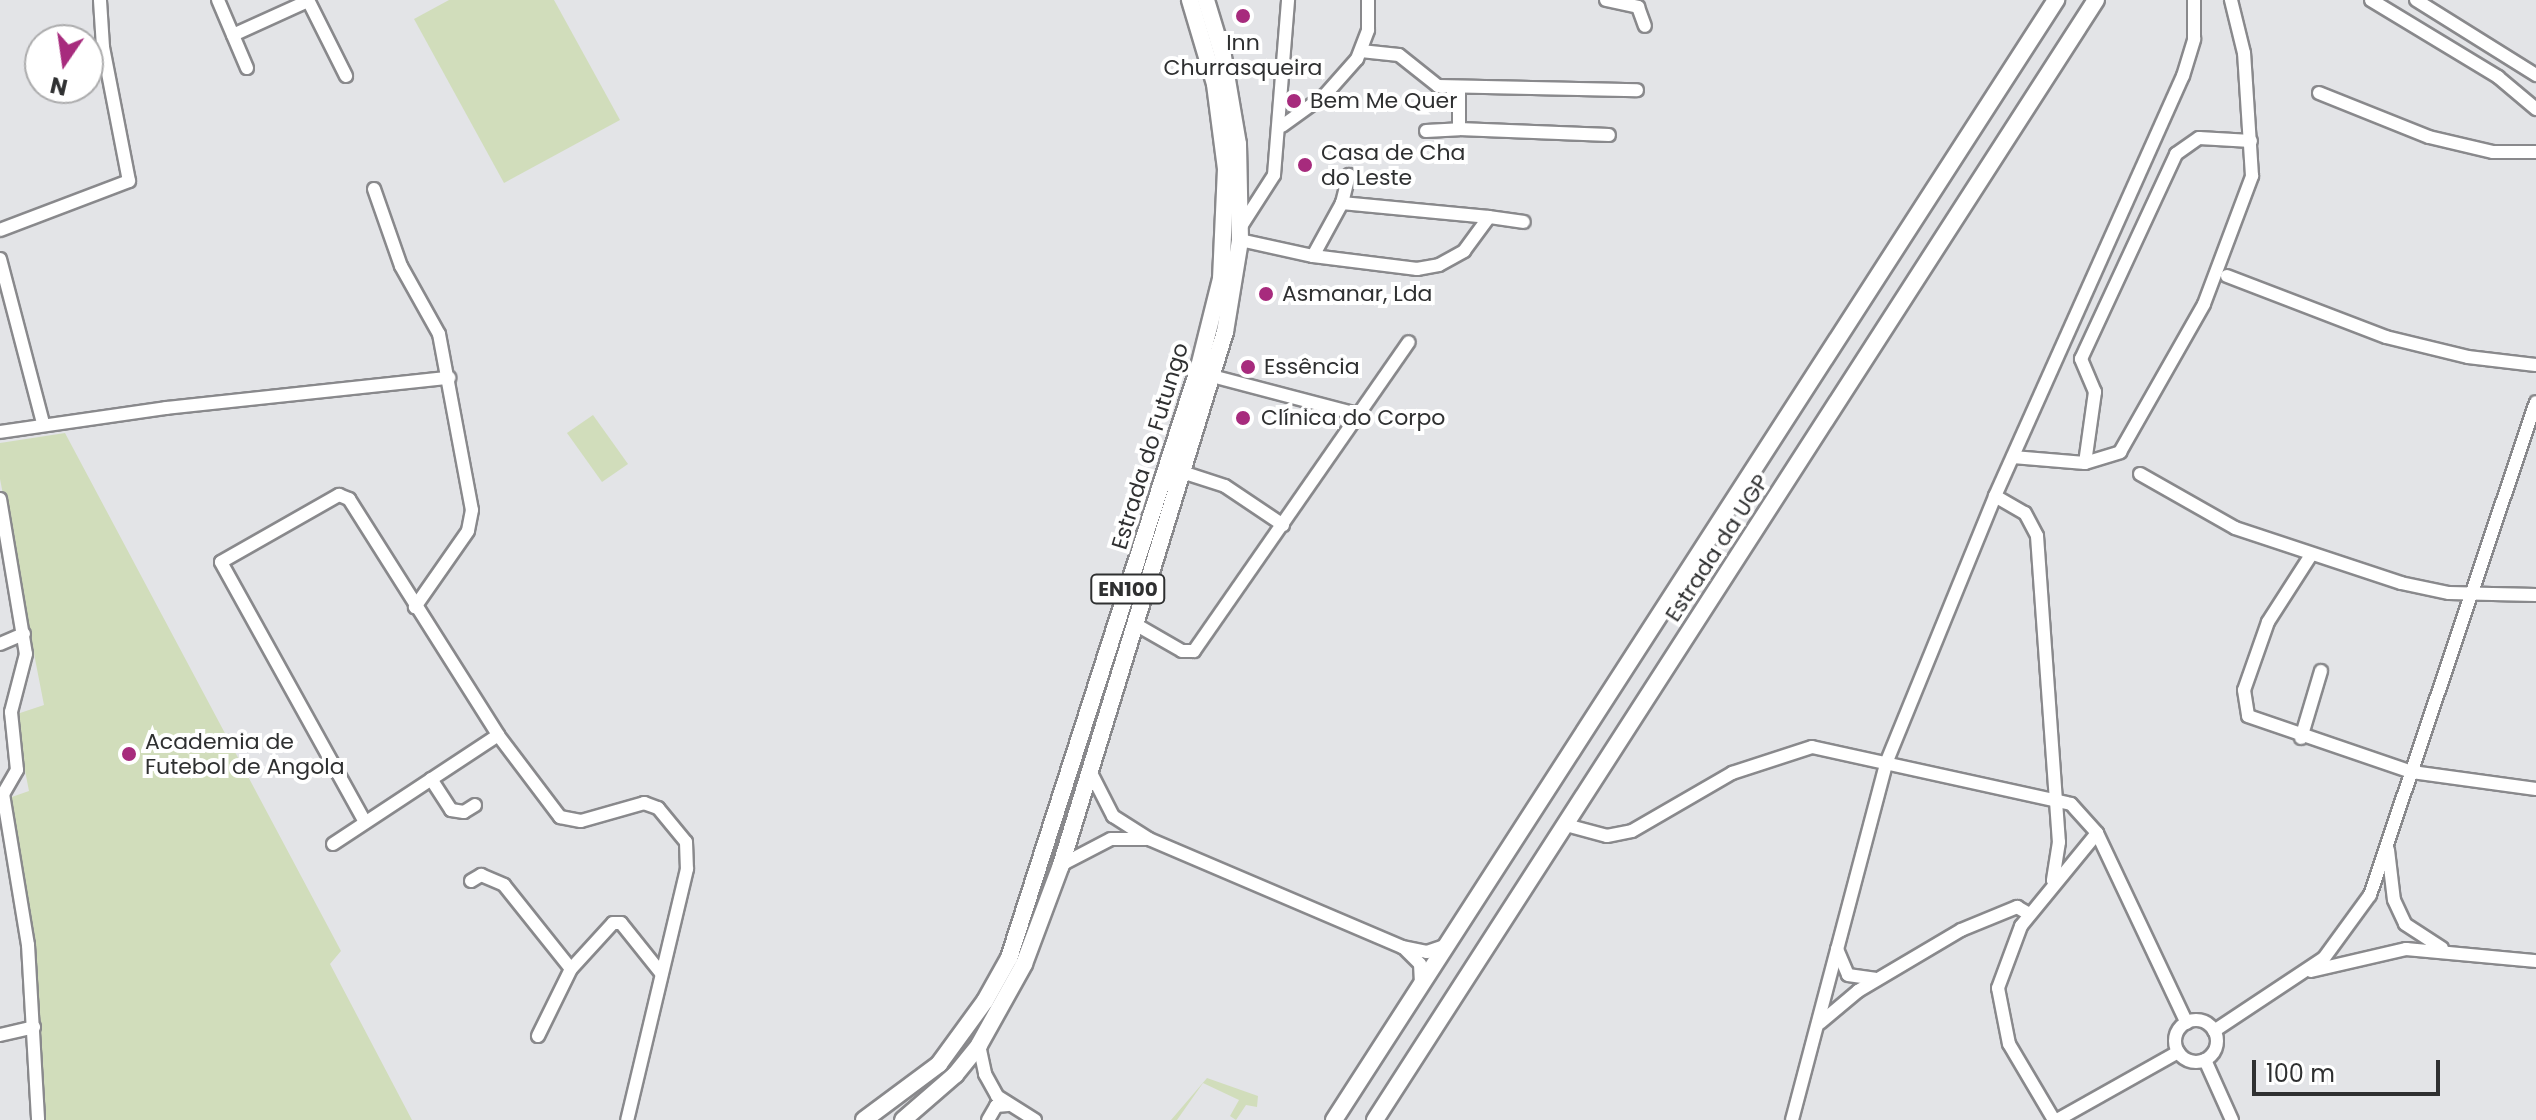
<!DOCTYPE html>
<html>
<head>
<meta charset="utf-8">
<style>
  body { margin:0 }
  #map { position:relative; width:2536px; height:1120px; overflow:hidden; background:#e3e4e7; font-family:Poppins,sans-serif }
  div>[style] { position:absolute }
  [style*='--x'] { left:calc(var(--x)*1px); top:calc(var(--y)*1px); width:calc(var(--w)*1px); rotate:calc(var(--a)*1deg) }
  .green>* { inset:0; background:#d1ddbb }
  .roads { filter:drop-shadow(2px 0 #89898c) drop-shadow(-2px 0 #89898c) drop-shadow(0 2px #89898c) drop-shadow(0 -2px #89898c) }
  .minor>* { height:12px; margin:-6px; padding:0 6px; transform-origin:6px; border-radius:6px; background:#fff }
  .minor>.ring { margin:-6px; padding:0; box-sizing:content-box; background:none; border:12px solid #fff; border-radius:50% }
  .major>* { height:16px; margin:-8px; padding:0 8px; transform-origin:8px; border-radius:8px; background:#fff }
  .dots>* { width:22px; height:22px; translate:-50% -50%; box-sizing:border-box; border:4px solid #fff; border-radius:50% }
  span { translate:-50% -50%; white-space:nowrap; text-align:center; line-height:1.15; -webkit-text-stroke:8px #fff; paint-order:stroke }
  .shield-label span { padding:2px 6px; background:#fff; border:2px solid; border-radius:6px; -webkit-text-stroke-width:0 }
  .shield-label { font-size:20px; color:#2f3031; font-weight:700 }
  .poi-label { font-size:22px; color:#2f3031 }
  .left { translate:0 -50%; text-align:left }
  .street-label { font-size:22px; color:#2f3031 }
  .north { position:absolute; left:24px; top:24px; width:80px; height:80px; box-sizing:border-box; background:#fff; border:2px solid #acacad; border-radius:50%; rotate:193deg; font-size:22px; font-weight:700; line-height:32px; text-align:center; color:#2f3031 }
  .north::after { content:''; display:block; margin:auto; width:28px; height:36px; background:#a72b7d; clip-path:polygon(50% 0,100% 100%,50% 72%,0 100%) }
  .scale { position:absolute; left:2252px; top:1060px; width:188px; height:36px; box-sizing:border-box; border:4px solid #2f3031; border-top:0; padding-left:10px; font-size:24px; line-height:28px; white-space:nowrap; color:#2f3031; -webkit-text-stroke:6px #fff; paint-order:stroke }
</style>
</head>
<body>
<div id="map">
  <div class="green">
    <div style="clip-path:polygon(449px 0,554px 0,620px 120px,504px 183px,414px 19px)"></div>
    <div style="clip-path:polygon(593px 415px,628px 464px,602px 482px,567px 433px)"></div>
    <div style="clip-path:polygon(65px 433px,341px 951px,330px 964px,412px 1120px,42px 1120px,33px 934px,6px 799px,29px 791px,14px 715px,44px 705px,0 479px,0 443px)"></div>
    <div style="clip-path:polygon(1207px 1078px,1258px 1096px,1257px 1107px,1246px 1105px,1236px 1120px,1230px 1116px,1239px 1100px,1203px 1083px,1177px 1120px,1171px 1120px)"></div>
  </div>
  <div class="roads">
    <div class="minor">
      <div style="--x:218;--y:0;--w:74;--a:66.9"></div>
      <div style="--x:308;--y:0;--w:85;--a:63.4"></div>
      <div style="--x:1606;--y:0;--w:33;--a:12"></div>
      <div style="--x:1638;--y:7;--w:20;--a:70"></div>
      <div style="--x:2371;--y:0;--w:149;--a:31.2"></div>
      <div style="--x:2498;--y:77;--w:50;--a:40.1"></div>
      <div style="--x:2416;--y:0;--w:142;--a:32"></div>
      <div style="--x:233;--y:35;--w:82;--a:-24.4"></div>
      <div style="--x:1361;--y:51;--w:38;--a:6"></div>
      <div style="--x:1399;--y:55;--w:50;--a:38.5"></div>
      <div style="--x:1438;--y:86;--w:199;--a:1.2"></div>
      <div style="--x:1459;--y:88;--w:41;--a:90"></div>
      <div style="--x:1459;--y:129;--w:150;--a:2.3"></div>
      <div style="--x:2319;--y:93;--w:118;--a:21.8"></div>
      <div style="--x:2429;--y:137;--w:66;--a:13.2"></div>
      <div style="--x:2493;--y:152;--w:43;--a:0"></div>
      <div style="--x:1282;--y:126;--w:53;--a:-35.8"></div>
      <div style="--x:1325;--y:95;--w:48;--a:-48.4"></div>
      <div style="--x:1357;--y:59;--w:31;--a:-69"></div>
      <div style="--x:1368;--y:30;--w:30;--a:-90"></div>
      <div style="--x:1426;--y:131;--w:33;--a:-3"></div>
      <div style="--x:374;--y:189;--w:82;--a:70.7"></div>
      <div style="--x:401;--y:266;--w:78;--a:60.8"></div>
      <div style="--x:439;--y:334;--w:179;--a:79.4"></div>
      <div style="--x:472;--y:510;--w:21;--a:101"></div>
      <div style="--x:468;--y:531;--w:93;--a:124.9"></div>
      <div style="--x:1489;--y:217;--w:35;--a:8"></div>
      <div style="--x:1240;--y:228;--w:63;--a:-57.3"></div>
      <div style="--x:1274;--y:175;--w:176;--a:-85.4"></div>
      <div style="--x:0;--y:230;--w:138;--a:-20.8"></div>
      <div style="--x:129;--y:181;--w:136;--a:-101"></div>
      <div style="--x:103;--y:47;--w:47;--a:-93.7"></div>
      <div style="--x:1240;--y:240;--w:75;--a:12.4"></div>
      <div style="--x:1313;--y:256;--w:105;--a:7.1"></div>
      <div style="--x:1417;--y:269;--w:22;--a:-10"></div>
      <div style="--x:1439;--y:265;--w:29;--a:-29"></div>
      <div style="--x:1464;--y:251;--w:42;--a:-53.7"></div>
      <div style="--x:1489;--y:217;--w:148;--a:-174.6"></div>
      <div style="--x:1313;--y:256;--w:60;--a:-61.3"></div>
      <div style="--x:1342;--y:203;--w:29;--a:-76"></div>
      <div style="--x:0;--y:259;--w:170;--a:75.3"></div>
      <div style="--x:2227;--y:276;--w:170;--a:21"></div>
      <div style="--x:2386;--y:337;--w:84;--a:13.7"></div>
      <div style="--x:2468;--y:357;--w:68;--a:6.7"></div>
      <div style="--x:1212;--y:376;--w:154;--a:14.7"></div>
      <div style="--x:0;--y:432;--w:168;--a:-8.2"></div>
      <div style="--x:166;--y:408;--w:285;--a:-6.1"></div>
      <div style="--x:2013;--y:457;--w:72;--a:4.8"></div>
      <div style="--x:2085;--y:463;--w:37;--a:-17"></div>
      <div style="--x:2120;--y:452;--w:170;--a:-60.4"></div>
      <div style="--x:2204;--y:304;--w:137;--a:-69.4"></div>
      <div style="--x:2252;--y:176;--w:123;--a:-93.7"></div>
      <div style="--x:2244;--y:53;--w:55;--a:-103.8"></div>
      <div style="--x:2085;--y:463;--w:72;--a:-82"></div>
      <div style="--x:2095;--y:392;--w:36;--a:-113"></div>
      <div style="--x:2081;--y:359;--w:226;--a:-65.1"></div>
      <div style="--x:2176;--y:154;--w:28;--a:-35"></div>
      <div style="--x:2199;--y:138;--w:52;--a:3.3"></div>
      <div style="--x:1182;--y:472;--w:45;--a:18"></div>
      <div style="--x:1225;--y:486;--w:70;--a:33.9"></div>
      <div style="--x:2140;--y:474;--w:109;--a:29.6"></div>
      <div style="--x:2235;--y:528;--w:175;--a:18.3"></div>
      <div style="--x:2401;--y:583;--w:49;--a:11.8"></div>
      <div style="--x:2449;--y:593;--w:87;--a:1.3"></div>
      <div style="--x:1995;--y:496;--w:34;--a:30"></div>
      <div style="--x:2025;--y:513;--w:26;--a:62"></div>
      <div style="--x:2037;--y:536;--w:307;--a:85.9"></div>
      <div style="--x:2059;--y:842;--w:39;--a:99"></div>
      <div style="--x:0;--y:499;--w:157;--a:80.5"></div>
      <div style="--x:26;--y:654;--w:60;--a:104.5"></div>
      <div style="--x:11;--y:712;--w:58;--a:84.1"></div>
      <div style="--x:17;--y:770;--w:28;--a:120"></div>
      <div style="--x:3;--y:794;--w:153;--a:80.6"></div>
      <div style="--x:28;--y:945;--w:175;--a:86.7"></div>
      <div style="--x:2311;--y:555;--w:80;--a:122.7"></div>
      <div style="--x:2268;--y:622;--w:72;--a:109.4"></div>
      <div style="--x:2244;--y:690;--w:26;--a:81"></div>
      <div style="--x:2248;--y:716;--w:173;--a:18.9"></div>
      <div style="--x:2412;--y:772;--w:125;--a:7.8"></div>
      <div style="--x:1135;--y:624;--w:54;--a:29.9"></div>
      <div style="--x:1182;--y:651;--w:12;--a:0"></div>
      <div style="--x:1194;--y:651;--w:376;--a:-55.2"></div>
      <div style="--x:0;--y:644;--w:26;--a:-23"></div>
      <div style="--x:2301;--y:738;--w:70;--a:-73.4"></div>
      <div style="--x:1090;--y:771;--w:51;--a:62.9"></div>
      <div style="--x:1113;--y:816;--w:43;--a:32.6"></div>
      <div style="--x:1149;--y:839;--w:275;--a:23.1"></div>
      <div style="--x:1402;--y:947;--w:25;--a:11"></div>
      <div style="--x:1427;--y:952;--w:21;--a:-19"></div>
      <div style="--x:431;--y:779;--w:37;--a:57"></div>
      <div style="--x:451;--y:810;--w:13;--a:9"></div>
      <div style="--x:464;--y:812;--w:13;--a:-32"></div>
      <div style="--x:365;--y:822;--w:297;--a:-119"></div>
      <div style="--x:221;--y:562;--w:136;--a:-29.6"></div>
      <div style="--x:339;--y:495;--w:11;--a:22"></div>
      <div style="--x:349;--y:499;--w:279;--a:57.7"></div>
      <div style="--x:498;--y:735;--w:103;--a:52.9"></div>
      <div style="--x:560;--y:817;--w:21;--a:11"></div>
      <div style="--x:581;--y:821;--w:66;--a:-15.9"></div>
      <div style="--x:644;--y:803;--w:15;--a:20"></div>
      <div style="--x:658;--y:808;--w:44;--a:50.5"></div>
      <div style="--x:686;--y:842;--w:27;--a:88"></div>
      <div style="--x:687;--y:869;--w:258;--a:103.4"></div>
      <div style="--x:1566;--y:825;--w:42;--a:15"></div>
      <div style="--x:1607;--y:836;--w:25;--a:-11"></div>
      <div style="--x:1632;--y:831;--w:116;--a:-30.1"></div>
      <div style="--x:1732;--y:773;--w:84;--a:-18"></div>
      <div style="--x:1812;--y:747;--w:265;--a:12.4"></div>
      <div style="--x:2071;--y:804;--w:39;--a:48"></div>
      <div style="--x:2097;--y:833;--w:210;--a:64.7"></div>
      <div style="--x:333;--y:844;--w:198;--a:-33.4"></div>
      <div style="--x:2388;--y:850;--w:50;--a:83.2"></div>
      <div style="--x:2394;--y:900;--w:26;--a:65"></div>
      <div style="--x:2405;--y:924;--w:44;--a:33"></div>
      <div style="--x:1061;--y:865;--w:56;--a:-27.5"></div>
      <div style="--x:1111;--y:839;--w:35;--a:0"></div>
      <div style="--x:471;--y:881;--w:12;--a:-31"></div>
      <div style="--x:481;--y:875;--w:25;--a:23"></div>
      <div style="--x:504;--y:885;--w:107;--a:51.4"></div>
      <div style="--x:1405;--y:949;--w:21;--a:45"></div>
      <div style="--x:1420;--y:964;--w:19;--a:87"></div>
      <div style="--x:1837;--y:949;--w:28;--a:67"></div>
      <div style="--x:1848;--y:975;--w:27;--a:8"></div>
      <div style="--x:2311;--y:971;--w:98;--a:-13"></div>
      <div style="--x:2406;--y:949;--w:131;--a:5.3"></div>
      <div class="ring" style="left:2175px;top:1020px;width:30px;height:30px"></div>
      <div style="--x:1820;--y:1023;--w:50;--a:-40.1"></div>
      <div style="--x:1858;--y:991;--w:120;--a:-30.6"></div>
      <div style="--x:1961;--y:930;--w:61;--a:-22.3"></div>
      <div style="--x:2017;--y:907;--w:14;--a:30"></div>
      <div style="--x:2214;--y:1031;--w:132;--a:-33.6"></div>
      <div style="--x:2324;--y:958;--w:78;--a:-53.9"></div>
      <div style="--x:2370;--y:895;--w:520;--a:-71.39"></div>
      <div style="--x:0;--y:1035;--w:35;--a:-13"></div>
      <div style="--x:538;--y:1036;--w:75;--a:-63.8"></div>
      <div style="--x:571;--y:969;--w:62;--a:-47.6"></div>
      <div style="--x:613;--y:923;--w:8;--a:0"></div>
      <div style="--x:621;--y:923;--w:64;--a:51.3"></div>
      <div style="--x:979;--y:1045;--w:30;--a:78"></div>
      <div style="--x:985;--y:1074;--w:25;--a:61"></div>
      <div style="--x:997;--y:1096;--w:45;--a:32.3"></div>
      <div style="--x:2205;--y:1060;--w:66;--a:65.8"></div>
      <div style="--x:988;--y:1120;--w:16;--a:-60"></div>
      <div style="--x:996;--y:1106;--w:12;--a:-5"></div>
      <div style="--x:1792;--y:1120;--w:371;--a:-75.2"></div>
      <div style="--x:1887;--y:761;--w:286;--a:-67.8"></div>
      <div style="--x:1995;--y:496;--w:460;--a:-65.9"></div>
      <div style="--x:2183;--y:76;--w:39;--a:-73"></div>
      <div style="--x:2194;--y:39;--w:39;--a:-90"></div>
      <div style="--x:2054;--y:1120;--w:88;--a:-120.6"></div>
      <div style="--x:2009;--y:1044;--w:57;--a:-101.1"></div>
      <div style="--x:1998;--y:988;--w:66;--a:-69.6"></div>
      <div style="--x:2021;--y:926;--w:120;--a:-50.7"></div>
      <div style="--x:2057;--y:1120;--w:139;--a:-29.3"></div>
    </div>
    <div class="major">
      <div style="--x:864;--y:1120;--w:94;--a:-36.7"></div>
      <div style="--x:939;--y:1064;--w:78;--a:-53.9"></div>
      <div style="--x:985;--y:1001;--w:49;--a:-60.8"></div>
      <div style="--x:1009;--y:958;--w:621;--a:-72.18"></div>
      <div style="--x:1199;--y:367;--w:91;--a:-76"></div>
      <div style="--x:1221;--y:279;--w:110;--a:-87.4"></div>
      <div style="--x:1226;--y:169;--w:86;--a:-97.4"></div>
      <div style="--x:1215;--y:84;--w:88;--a:-106.6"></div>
      <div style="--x:903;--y:1120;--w:69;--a:-40.9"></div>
      <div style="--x:955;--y:1075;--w:38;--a:-51"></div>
      <div style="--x:979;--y:1045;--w:93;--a:-60.9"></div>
      <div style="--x:1024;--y:964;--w:106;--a:-69.5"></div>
      <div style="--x:1061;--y:865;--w:558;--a:-72.9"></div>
      <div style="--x:1225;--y:332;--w:93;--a:-80.7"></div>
      <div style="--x:1240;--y:240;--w:96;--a:-91.2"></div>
      <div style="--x:1238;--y:144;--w:89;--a:-99.7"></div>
      <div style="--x:1223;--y:56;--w:59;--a:-106.9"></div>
      <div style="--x:1334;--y:1120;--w:1333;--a:-57.19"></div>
      <div style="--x:1375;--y:1120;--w:1332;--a:-57.23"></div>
    </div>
  </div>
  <div class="dots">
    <div style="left:1243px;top:16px;background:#a72b7d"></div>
    <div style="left:1294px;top:101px;background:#a72b7d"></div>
    <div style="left:1305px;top:165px;background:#a72b7d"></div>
    <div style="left:1266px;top:294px;background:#a72b7d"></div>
    <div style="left:1248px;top:367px;background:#a72b7d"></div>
    <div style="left:1243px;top:418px;background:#a72b7d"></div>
    <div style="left:129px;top:754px;background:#a72b7d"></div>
  </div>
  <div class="shield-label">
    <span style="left:1128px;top:589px">EN100</span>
  </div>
  <div class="poi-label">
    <span style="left:1243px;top:55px">Inn<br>Churrasqueira</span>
    <span class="left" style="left:1310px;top:101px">Bem Me Quer</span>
    <span class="left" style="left:1321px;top:165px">Casa de Cha<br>do Leste</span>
    <span class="left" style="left:1282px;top:294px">Asmanar, Lda</span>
    <span class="left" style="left:1264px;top:367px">Essência</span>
    <span class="left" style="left:1261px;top:418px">Clínica do Corpo</span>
    <span class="left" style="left:145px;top:754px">Academia de<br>Futebol de Angola</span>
  </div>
  <div class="street-label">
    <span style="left:1150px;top:446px;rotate:-73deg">Estrada do Futungo</span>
    <span style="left:1717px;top:548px;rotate:-57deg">Estrada da UGP</span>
  </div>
  <div class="north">N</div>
  <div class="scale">100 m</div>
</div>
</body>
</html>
